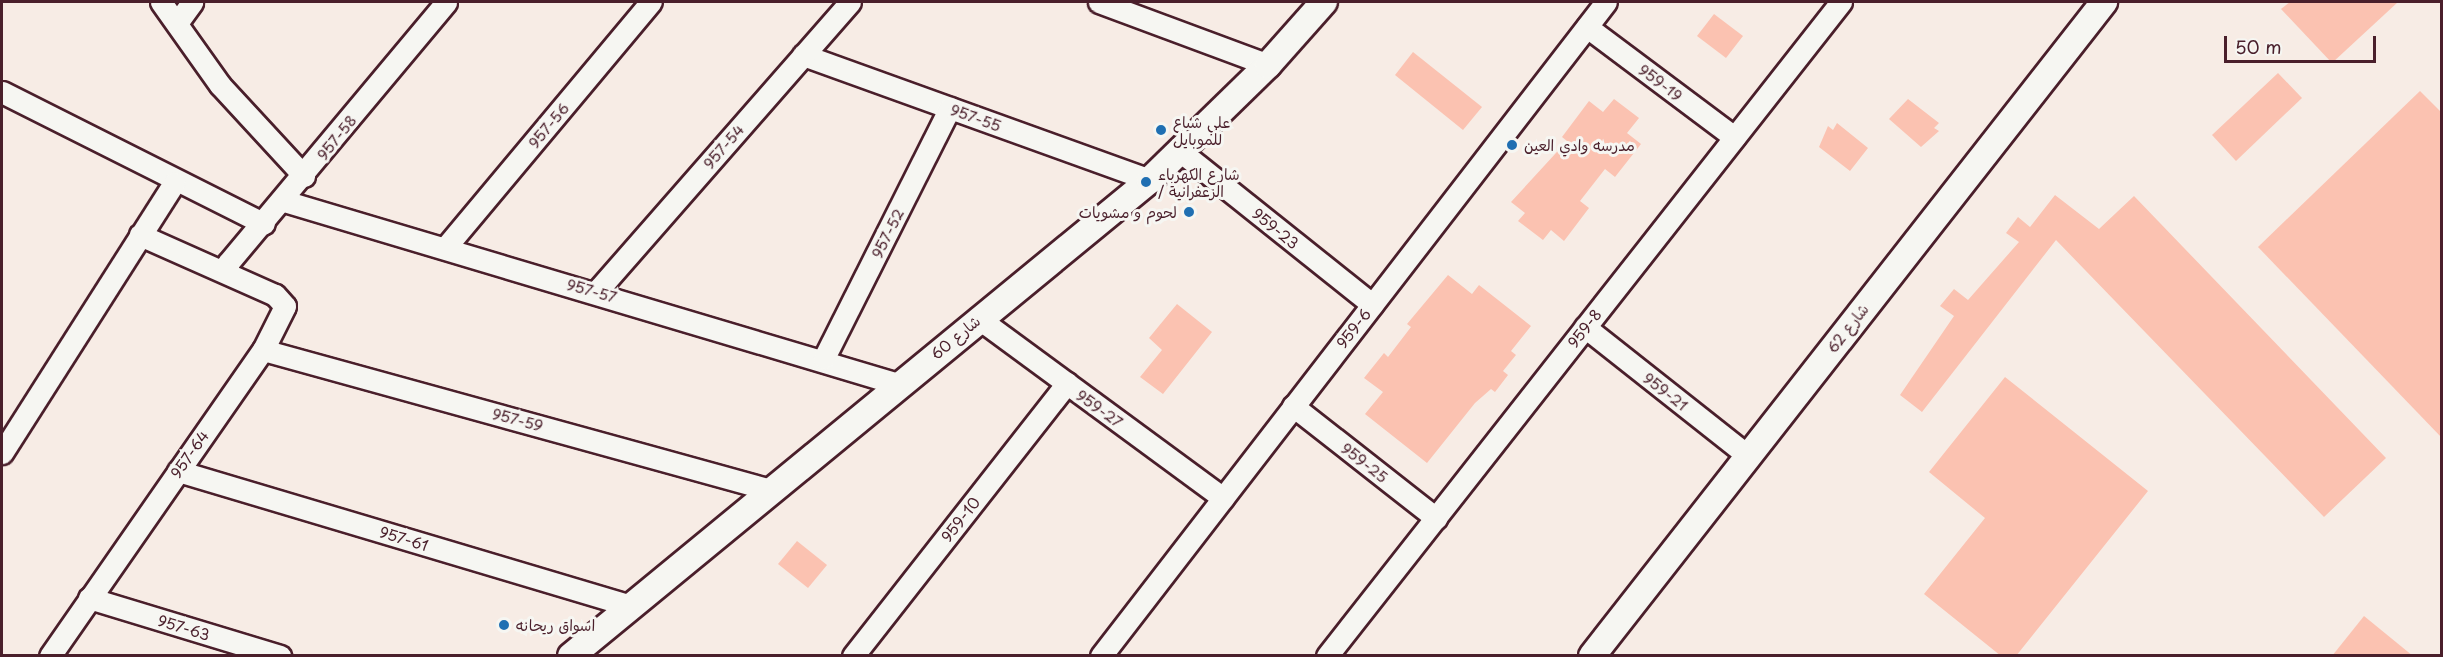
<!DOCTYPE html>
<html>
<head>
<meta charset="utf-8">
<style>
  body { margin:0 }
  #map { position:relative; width:2443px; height:657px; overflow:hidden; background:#f7ece5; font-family:"Playpen Sans","Playpen Sans Arabic",sans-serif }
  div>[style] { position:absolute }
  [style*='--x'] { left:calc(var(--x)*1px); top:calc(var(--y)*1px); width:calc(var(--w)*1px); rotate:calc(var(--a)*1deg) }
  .building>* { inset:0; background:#fbc2b1 }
  .roads { filter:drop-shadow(2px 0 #4a1f2b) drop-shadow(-2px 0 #4a1f2b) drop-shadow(0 2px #4a1f2b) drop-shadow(0 -2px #4a1f2b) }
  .minor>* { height:21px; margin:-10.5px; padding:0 10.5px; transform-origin:10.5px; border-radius:10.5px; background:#f6f6f2 }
  .tertiary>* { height:26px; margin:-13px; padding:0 13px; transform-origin:13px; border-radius:13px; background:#f6f6f2 }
  .dots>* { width:16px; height:16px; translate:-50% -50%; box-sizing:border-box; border:3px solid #f6f6f2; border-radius:50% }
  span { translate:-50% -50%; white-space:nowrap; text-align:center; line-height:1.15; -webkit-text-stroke:6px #f6f6f2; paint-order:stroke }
  .street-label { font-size:15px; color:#4a1f2b }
  .poi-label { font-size:15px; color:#4a1f2b }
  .left { translate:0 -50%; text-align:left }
  .right { translate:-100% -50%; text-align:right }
  .frame { position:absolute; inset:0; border:3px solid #4a1f2b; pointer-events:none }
  .scale { position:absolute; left:2224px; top:36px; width:152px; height:27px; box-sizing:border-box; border:3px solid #4a1f2b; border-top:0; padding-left:8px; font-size:18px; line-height:21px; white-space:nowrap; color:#4a1f2b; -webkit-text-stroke:4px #f6f6f2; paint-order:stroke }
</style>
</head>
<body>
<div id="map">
  <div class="building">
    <div style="clip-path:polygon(2290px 2px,2398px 2px,2332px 63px,2281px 9px)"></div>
    <div style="clip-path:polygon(1714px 14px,1743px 36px,1726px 58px,1697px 36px)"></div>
    <div style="clip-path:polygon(1413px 52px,1482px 107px,1463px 130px,1395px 75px)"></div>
    <div style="clip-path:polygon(2278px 73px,2302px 98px,2236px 161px,2212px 135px)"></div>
    <div style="clip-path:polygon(2420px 91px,2442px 113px,2442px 438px,2258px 247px)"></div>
    <div style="clip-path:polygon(1614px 99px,1639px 118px,1627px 133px,1641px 144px,1615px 177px,1605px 169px,1580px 201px,1589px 208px,1564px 241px,1551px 230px,1543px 240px,1518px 221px,1525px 213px,1511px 202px,1567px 141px,1562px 137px,1589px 101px,1603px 112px)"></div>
    <div style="clip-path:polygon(1908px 99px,1939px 123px,1934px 128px,1939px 131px,1921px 147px,1889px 119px)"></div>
    <div style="clip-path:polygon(1837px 123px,1868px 148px,1850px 171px,1819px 147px,1828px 126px,1833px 130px)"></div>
    <div style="clip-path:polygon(2055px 195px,2099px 229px,2134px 196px,2386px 458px,2324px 517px,2056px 240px,1922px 412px,1900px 395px,1954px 316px,1940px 306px,1954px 289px,1968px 300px,2019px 242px,2006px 233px,2018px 217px,2030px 227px)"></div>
    <div style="clip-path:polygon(1448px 275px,1472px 294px,1479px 285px,1531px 326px,1511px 351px,1516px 355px,1503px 371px,1508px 375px,1495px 392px,1491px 389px,1475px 403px,1427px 463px,1365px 414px,1383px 392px,1364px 378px,1384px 353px,1388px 357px,1411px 327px,1407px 324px)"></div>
    <div style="clip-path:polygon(1177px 304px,1212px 332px,1163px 394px,1140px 377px,1162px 350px,1149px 338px)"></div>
    <div style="clip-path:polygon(2005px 377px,2148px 491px,2016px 656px,2001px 656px,1924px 594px,1985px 518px,1929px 472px)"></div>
    <div style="clip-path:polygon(797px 541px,827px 565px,808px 588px,778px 564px)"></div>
    <div style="clip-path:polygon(2364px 616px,2413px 656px,2332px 656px)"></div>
  </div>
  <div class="roads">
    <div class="minor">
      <div style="--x:161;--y:2;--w:102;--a:54.6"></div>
      <div style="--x:220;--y:85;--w:124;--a:47.3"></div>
      <div style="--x:1099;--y:2;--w:180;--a:20.4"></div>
      <div style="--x:177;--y:23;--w:26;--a:-54"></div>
      <div style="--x:1587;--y:27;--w:184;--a:36.8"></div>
      <div style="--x:803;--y:55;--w:369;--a:19.8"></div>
      <div style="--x:2;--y:92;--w:293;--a:26.7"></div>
      <div style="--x:1180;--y:151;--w:246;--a:38.6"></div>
      <div style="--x:284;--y:201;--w:641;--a:16.6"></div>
      <div style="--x:445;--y:248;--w:321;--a:-50.1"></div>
      <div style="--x:228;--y:273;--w:10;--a:-90"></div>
      <div style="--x:228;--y:263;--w:340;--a:-50.1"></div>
      <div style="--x:597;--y:291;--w:384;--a:-48.8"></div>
      <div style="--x:978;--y:318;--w:304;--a:36.3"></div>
      <div style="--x:1585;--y:327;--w:206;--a:38.3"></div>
      <div style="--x:263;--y:350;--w:527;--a:15.41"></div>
      <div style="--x:824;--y:358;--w:280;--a:-63.3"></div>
      <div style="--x:1293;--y:406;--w:182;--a:38.1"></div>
      <div style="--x:2;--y:453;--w:320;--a:-57.5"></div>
      <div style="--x:178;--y:471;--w:473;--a:16.6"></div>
      <div style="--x:89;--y:598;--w:200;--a:16.9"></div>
      <div style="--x:50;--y:656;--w:373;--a:-55.2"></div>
      <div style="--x:263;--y:350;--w:49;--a:-63.4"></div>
      <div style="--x:285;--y:306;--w:15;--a:-132"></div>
      <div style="--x:275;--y:295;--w:148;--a:-156"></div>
      <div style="--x:853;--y:656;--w:347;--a:-51.9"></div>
      <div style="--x:1101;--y:656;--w:826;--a:-52.33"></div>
      <div style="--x:1327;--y:656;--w:832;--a:-51.84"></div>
    </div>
    <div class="tertiary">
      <div style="--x:571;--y:656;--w:750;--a:-39.42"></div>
      <div style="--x:1150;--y:180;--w:165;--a:-44.3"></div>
      <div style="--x:1268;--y:65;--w:84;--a:-48.4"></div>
      <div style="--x:1592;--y:656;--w:831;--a:-51.94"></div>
    </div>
  </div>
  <div class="dots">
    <div style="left:1161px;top:130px;background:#1f6fb2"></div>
    <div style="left:1512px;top:145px;background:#1f6fb2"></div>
    <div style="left:1146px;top:182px;background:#1f6fb2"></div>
    <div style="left:1189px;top:212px;background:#1f6fb2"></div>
    <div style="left:504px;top:625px;background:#1f6fb2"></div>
  </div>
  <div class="street-label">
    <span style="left:1661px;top:82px;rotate:37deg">959-19</span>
    <span style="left:976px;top:117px;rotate:20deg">957-55</span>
    <span style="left:548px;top:125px;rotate:-50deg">957-56</span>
    <span style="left:336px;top:137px;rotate:-51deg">957-58</span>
    <span style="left:723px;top:146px;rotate:-49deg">957-54</span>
    <span style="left:1276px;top:228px;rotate:39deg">959-23</span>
    <span style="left:887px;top:233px;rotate:-63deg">957-52</span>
    <span style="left:592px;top:290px;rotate:16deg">957-57</span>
    <span style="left:1353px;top:328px;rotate:-52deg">959-6</span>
    <span style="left:1584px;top:328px;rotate:-52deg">959-8</span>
    <span style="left:1847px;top:328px;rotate:-52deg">شارع 62</span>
    <span style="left:955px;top:337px;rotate:-40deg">شارع 60</span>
    <span style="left:1666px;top:391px;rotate:38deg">959-21</span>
    <span style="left:1100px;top:408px;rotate:36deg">959-27</span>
    <span style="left:518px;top:419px;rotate:15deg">957-59</span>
    <span style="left:189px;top:454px;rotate:-55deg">957-64</span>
    <span style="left:1365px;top:462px;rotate:38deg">959-25</span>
    <span style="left:960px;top:519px;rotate:-52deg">959-10</span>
    <span style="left:404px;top:538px;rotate:17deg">957-61</span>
    <span style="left:184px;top:627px;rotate:17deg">957-63</span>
  </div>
  <div class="poi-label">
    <span class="left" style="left:1173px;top:130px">علي شياع<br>للموبايل</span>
    <span class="left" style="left:1524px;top:145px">مدرسه وادي العين</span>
    <span class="left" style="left:1158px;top:182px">شارع الكهرباء<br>/ الزعفرانية</span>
    <span class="right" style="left:1177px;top:212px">لحوم و مشويات</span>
    <span class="left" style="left:516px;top:625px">اسواق ريحانه</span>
  </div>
  <div class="frame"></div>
  <div class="scale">50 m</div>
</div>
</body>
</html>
